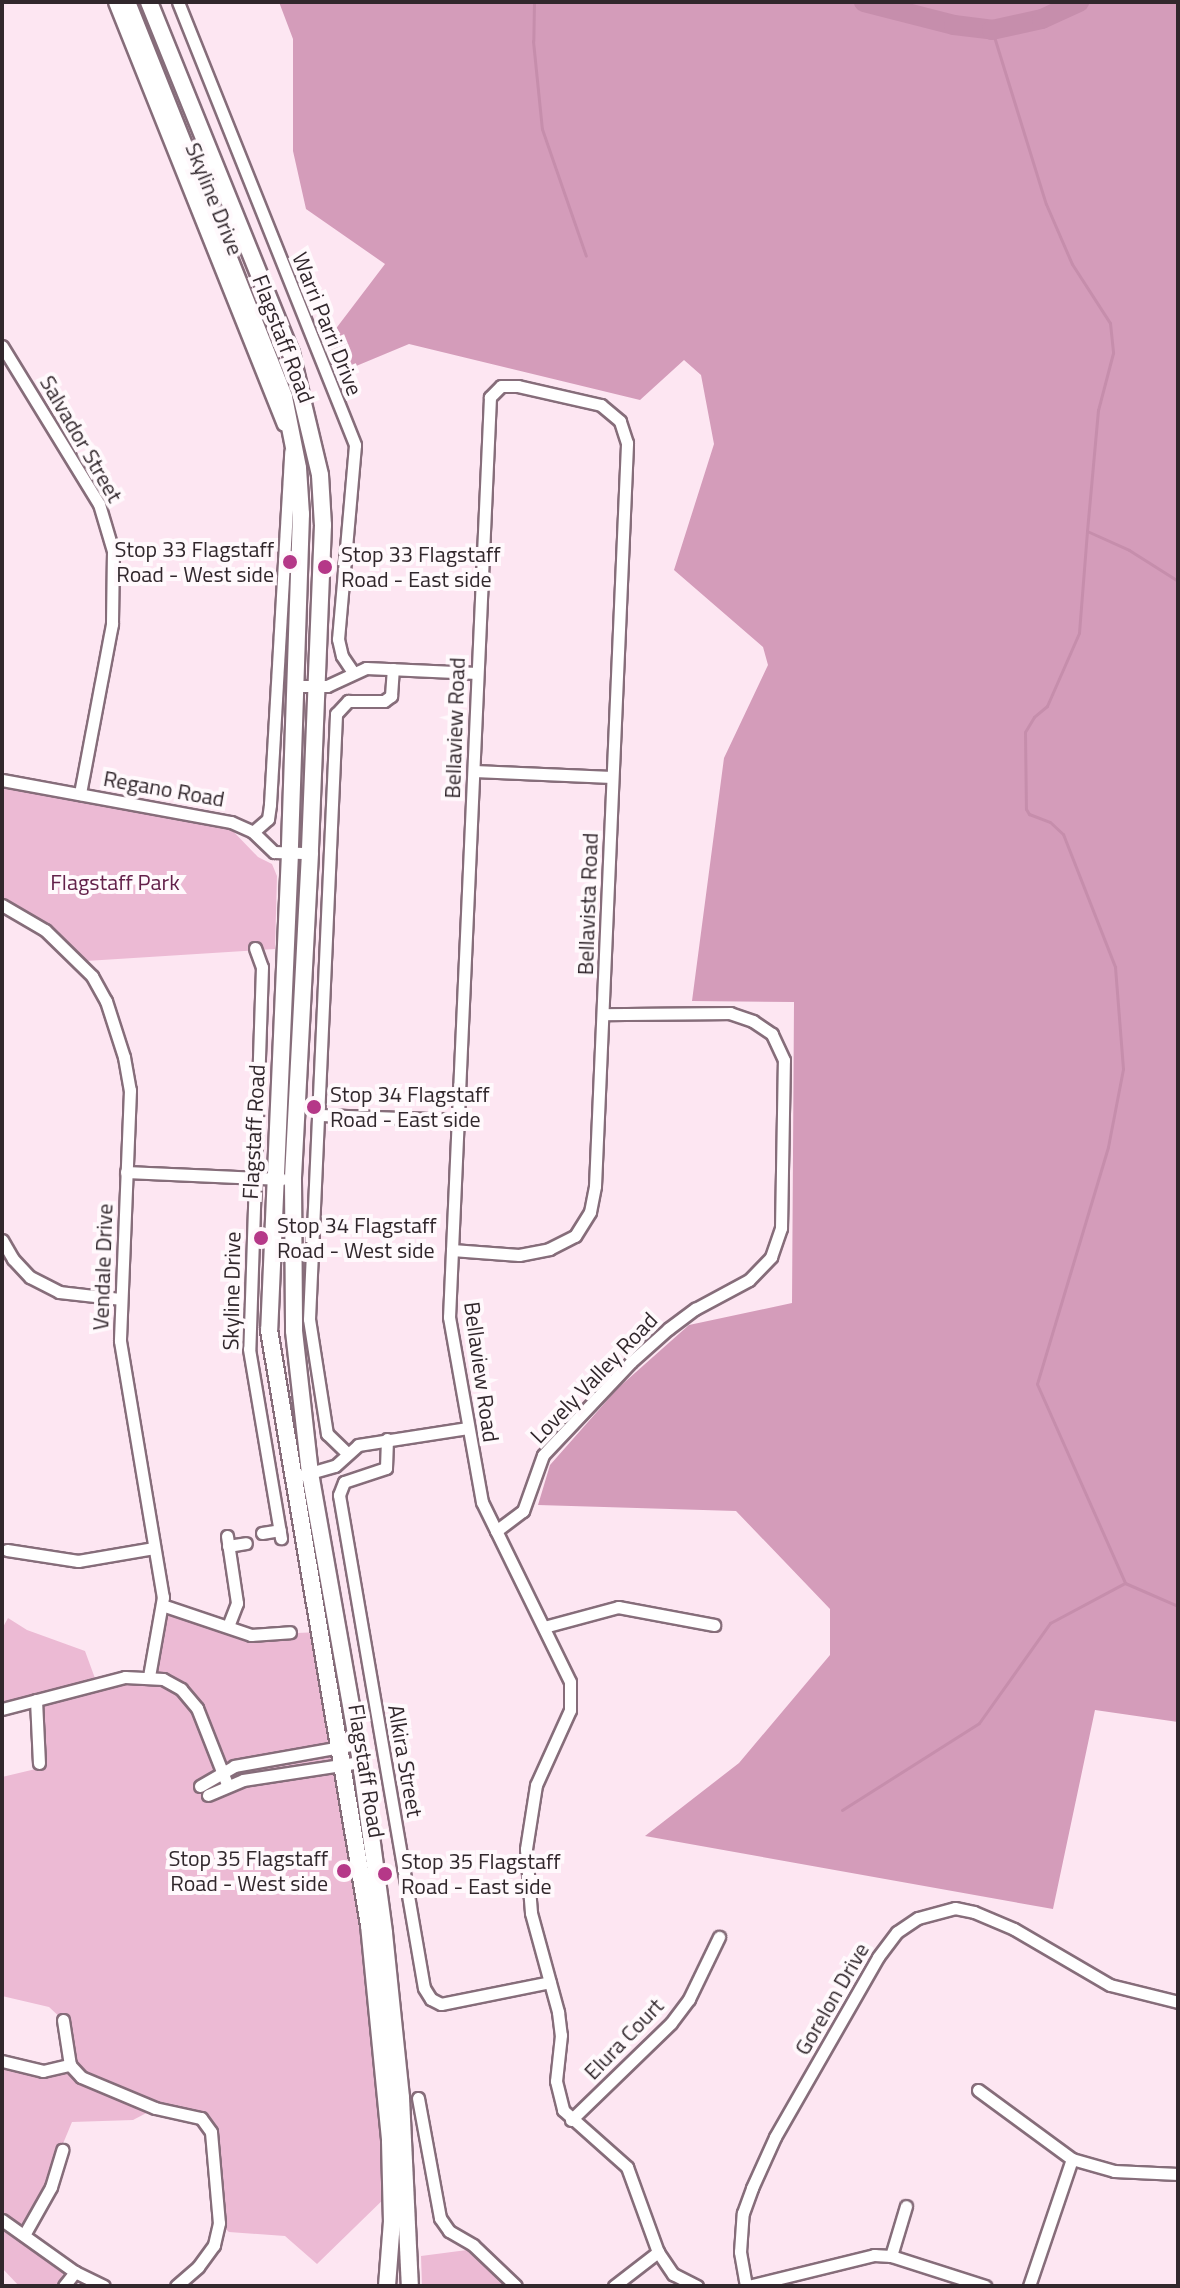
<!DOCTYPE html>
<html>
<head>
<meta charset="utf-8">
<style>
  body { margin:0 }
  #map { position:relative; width:1180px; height:2288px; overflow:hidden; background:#fde6f2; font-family:"Titillium Web",sans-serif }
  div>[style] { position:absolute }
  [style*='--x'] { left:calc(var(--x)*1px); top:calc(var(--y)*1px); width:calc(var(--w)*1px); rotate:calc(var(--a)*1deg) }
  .green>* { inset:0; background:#ecbad4 }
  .forest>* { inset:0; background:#d49cba }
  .stream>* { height:3px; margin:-1.5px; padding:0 1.5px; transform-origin:1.5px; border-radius:1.5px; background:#c68eac }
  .river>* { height:20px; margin:-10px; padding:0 10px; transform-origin:10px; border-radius:10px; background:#c68eac }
  .roads { filter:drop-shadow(2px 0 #866d7a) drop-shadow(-2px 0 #866d7a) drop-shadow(0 2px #866d7a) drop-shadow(0 -2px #866d7a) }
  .street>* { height:11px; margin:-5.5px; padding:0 5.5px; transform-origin:5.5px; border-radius:5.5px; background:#fff }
  .secondary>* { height:16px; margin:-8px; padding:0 8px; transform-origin:8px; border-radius:8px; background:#fff }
  .dots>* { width:22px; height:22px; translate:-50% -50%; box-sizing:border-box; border:4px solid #fff9fc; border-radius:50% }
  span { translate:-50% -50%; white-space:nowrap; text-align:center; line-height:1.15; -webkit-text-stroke:8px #fff9fc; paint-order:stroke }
  .street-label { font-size:22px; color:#31272c }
  .poi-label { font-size:22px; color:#31272c }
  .right { translate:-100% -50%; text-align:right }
  .left { translate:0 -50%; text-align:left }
  .park-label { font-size:22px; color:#63214a }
  .frame { position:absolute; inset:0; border:4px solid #31272c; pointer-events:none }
</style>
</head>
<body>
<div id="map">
  <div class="green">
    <div style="clip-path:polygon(2px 786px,230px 828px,258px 857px,272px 864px,277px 876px,275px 949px,86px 961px,43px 921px,2px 898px)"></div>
    <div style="clip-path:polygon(162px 1605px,251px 1635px,321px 1632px,346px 1778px,392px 2191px,317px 2264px,285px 2236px,229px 2232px,219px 2223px,211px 2132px,201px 2118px,156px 2108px,133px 2120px,72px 2122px,25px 2235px,67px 2266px,57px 2286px,19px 2286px,2px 2268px,2px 2061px,43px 2071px,70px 2065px,63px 2020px,49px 2007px,2px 1996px,2px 1777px,40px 1768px,36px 1700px,149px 1676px)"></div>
    <div style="clip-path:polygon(8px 1618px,27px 1630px,85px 1651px,96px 1681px,2px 1707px,2px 1629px)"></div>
    <div style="clip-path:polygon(467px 2250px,506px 2286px,422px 2286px,421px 2256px)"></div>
  </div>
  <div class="forest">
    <div style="clip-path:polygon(279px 2px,1178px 2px,1178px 1722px,1095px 1710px,1053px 1909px,645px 1836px,739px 1763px,830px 1655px,830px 1609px,736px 1511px,538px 1505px,550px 1465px,618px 1388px,689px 1325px,792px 1303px,794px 1002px,692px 1001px,724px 758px,768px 665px,763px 647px,674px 570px,714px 444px,701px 375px,684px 360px,640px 400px,409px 344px,337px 374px,325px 343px,385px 264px,306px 209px,293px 151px,293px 39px)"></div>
  </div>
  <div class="stream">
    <div style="--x:534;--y:2;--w:39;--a:91"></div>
    <div style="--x:533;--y:41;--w:88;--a:84.2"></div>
    <div style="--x:542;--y:129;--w:134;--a:70.9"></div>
    <div style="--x:992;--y:30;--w:182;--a:72.8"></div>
    <div style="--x:1046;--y:204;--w:65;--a:66.6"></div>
    <div style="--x:1072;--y:264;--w:70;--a:57.2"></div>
    <div style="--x:1110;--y:323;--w:30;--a:84"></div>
    <div style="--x:1113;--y:353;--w:59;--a:104.7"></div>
    <div style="--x:1098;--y:410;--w:121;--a:95.2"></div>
    <div style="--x:1087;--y:531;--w:46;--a:24.3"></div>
    <div style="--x:1129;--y:550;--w:58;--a:32.3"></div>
    <div style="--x:1087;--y:531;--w:102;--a:94.5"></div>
    <div style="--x:1079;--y:633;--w:80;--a:113.7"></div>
    <div style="--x:1047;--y:706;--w:17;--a:140"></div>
    <div style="--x:1034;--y:717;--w:17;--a:121"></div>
    <div style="--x:1025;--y:732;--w:77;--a:89.3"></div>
    <div style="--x:1026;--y:809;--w:6;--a:59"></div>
    <div style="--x:1029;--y:814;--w:22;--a:21"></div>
    <div style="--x:1050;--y:822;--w:18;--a:43"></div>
    <div style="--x:1063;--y:834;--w:143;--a:68.6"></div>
    <div style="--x:1115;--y:967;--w:102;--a:85.5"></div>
    <div style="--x:1123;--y:1069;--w:79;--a:100.9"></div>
    <div style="--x:1108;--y:1147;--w:247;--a:106.7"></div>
    <div style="--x:1037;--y:1384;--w:218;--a:66.1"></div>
    <div style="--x:1125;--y:1583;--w:58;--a:23.5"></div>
    <div style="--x:842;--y:1810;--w:162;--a:-32.4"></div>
    <div style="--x:979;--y:1723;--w:123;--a:-54.6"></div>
    <div style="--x:1050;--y:1623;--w:83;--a:-28.1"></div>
  </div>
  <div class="river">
    <div style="--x:864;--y:2;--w:93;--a:14.3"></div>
    <div style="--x:954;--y:25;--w:38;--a:7"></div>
    <div style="--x:992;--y:30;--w:51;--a:-12.4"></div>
    <div style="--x:1042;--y:19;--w:41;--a:-24.7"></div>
  </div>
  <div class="roads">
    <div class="street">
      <div style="--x:114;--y:2;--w:455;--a:68.2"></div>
      <div style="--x:178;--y:2;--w:477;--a:68.2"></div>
      <div style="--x:355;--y:445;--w:195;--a:95"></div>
      <div style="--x:338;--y:639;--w:17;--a:77"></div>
      <div style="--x:342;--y:656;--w:18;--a:56"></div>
      <div style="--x:2;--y:346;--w:185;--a:58.5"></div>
      <div style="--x:99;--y:504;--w:49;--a:73.4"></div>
      <div style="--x:113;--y:551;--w:73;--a:90.8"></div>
      <div style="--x:112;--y:624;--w:173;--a:100.7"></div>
      <div style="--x:296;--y:686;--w:31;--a:0"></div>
      <div style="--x:327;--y:686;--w:43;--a:-24.8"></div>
      <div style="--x:366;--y:668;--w:111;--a:2.6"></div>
      <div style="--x:474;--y:771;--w:138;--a:2.5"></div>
      <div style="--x:2;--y:780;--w:233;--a:10.4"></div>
      <div style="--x:231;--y:822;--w:24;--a:24"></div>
      <div style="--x:253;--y:832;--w:29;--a:44"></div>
      <div style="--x:274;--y:852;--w:36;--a:2"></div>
      <div style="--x:253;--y:832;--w:20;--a:-41"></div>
      <div style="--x:268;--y:819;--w:15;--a:-82"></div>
      <div style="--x:270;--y:804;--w:353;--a:-86.7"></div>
      <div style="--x:2;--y:905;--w:50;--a:30.2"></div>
      <div style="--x:45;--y:930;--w:66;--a:44.4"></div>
      <div style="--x:92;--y:976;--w:29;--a:61"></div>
      <div style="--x:106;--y:1001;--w:59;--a:72.2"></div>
      <div style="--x:124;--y:1057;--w:34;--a:80"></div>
      <div style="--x:130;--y:1090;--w:251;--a:92.3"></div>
      <div style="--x:120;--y:1341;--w:260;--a:80.5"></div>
      <div style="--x:163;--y:1597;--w:80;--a:100"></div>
      <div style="--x:255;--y:948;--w:20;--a:70"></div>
      <div style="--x:262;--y:967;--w:382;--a:91.9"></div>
      <div style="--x:249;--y:1349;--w:192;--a:80.4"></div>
      <div style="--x:319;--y:1115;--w:138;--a:2.1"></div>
      <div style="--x:126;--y:1172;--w:156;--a:2.6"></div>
      <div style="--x:2;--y:1240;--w:22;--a:60"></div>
      <div style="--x:13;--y:1259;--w:25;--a:47"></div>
      <div style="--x:30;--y:1277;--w:33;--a:27"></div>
      <div style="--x:59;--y:1292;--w:61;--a:6.5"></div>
      <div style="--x:452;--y:1250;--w:67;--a:4.3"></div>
      <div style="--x:519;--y:1255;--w:31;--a:-11"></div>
      <div style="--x:549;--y:1249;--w:29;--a:-27"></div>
      <div style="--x:575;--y:1236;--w:28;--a:-58"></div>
      <div style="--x:590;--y:1212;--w:26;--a:-79"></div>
      <div style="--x:595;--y:1186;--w:744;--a:-87.53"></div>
      <div style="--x:627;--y:443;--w:23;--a:-108"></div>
      <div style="--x:620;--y:421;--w:25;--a:-140"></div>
      <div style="--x:601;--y:405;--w:85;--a:-167.1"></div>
      <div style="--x:518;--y:386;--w:17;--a:180"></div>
      <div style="--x:501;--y:386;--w:16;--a:135"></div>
      <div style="--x:490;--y:397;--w:921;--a:92.55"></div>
      <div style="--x:449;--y:1317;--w:188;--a:79.9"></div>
      <div style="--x:482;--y:1502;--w:200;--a:63.9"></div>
      <div style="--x:570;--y:1682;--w:28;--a:90"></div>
      <div style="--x:570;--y:1710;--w:82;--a:114.4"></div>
      <div style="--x:536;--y:1785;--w:65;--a:98.9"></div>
      <div style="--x:526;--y:1849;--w:64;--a:85.5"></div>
      <div style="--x:531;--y:1913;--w:103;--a:74.7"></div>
      <div style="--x:558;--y:2012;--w:23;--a:83"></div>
      <div style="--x:561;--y:2035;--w:46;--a:96.2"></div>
      <div style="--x:556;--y:2081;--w:30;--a:76"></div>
      <div style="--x:563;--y:2110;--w:86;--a:41.7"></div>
      <div style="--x:627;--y:2167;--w:90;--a:70"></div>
      <div style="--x:658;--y:2252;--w:27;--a:56"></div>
      <div style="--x:673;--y:2274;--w:27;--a:27"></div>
      <div style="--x:387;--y:1439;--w:29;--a:92"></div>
      <div style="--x:386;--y:1468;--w:44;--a:161.6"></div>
      <div style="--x:344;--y:1482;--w:14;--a:111"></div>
      <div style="--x:339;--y:1495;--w:500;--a:80.22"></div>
      <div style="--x:424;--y:1988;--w:13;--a:58"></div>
      <div style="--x:431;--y:1999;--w:11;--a:27"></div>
      <div style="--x:441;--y:2004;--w:111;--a:-11.4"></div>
      <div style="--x:347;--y:1453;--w:28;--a:-136"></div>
      <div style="--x:327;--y:1434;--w:116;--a:-98.9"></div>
      <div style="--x:309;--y:1319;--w:606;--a:-87.44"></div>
      <div style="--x:336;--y:714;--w:18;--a:-47"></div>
      <div style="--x:348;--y:701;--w:36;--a:0"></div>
      <div style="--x:384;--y:701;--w:9;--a:-36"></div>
      <div style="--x:391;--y:696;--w:27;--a:-86"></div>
      <div style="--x:303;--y:1475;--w:33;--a:-16"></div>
      <div style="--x:335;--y:1466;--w:31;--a:-42"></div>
      <div style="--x:358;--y:1445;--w:111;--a:-8.8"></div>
      <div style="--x:496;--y:1531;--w:34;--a:-37"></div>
      <div style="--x:523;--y:1511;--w:59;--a:-70.3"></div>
      <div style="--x:543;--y:1455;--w:128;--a:-46.6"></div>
      <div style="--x:631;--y:1362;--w:50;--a:-41.7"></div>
      <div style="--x:668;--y:1329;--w:34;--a:-37"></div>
      <div style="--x:695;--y:1309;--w:61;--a:-28.2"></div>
      <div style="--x:749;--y:1280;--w:32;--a:-46"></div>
      <div style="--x:771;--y:1257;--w:31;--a:-71"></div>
      <div style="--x:781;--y:1228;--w:168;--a:-89"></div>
      <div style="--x:784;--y:1060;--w:29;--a:-115"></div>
      <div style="--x:772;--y:1034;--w:23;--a:-146"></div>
      <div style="--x:753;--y:1021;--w:24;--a:-161"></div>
      <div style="--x:730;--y:1013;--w:126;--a:179.5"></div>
      <div style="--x:262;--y:1533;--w:18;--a:-9"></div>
      <div style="--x:227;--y:1536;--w:68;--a:81.5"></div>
      <div style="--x:237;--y:1603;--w:25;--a:111"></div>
      <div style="--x:228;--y:1546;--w:18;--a:-9"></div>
      <div style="--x:7;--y:1550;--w:72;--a:8.8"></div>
      <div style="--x:78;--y:1561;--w:77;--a:-9.7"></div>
      <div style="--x:162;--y:1605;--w:94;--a:18.6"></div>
      <div style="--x:251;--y:1635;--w:39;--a:-4"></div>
      <div style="--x:544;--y:1627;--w:77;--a:-15.1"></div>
      <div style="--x:618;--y:1607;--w:98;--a:10.6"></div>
      <div style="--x:36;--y:1700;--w:63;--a:87.3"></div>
      <div style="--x:2;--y:1709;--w:127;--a:-14.6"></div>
      <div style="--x:125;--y:1677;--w:38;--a:3"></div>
      <div style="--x:163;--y:1679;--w:21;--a:29"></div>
      <div style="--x:181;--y:1689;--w:25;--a:50"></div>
      <div style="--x:197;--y:1708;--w:82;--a:68.5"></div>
      <div style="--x:200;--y:1786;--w:39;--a:-30"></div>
      <div style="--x:234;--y:1766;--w:126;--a:-10.1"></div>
      <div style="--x:208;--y:1795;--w:38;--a:-23"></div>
      <div style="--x:243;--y:1780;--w:119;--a:-8.7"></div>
      <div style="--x:63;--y:2020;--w:46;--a:81.2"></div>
      <div style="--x:70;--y:2065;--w:16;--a:47"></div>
      <div style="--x:81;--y:2077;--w:80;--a:22.7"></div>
      <div style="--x:155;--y:2108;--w:47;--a:12.3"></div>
      <div style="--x:201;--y:2118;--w:17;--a:54"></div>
      <div style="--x:211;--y:2132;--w:91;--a:85"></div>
      <div style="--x:219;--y:2223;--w:23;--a:103"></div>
      <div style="--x:214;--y:2245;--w:27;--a:126"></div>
      <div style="--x:198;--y:2267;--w:29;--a:139"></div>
      <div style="--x:2;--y:2061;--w:42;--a:13.7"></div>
      <div style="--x:43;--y:2071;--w:28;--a:-13"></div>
      <div style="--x:978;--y:2090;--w:117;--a:36.3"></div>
      <div style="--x:1072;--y:2159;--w:44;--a:15.9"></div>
      <div style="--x:1114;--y:2171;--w:64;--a:2.7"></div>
      <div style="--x:418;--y:2098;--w:122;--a:79.6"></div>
      <div style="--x:440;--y:2218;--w:16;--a:55"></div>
      <div style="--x:449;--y:2231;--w:28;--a:30"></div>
      <div style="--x:473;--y:2245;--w:59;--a:43.6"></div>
      <div style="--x:571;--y:2120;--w:139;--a:-44.1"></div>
      <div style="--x:671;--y:2023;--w:30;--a:-53"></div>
      <div style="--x:689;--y:1999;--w:69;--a:-64.2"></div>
      <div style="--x:2;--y:2220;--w:90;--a:35.5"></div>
      <div style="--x:75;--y:2272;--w:32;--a:26"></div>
      <div style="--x:24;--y:2235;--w:55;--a:-60.6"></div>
      <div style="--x:51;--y:2187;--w:39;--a:-73"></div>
      <div style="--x:891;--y:2256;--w:52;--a:-73.3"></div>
      <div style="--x:64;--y:2286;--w:18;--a:-52"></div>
      <div style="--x:614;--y:2286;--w:56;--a:-37.7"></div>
      <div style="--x:746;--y:2286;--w:35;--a:-100"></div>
      <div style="--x:740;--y:2252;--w:39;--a:-86"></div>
      <div style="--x:743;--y:2213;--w:27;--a:-70"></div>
      <div style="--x:752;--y:2188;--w:56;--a:-65.7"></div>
      <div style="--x:775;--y:2137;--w:207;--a:-60.2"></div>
      <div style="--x:878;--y:1957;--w:31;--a:-53"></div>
      <div style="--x:897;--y:1932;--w:25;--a:-34"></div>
      <div style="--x:918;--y:1918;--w:38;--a:-15"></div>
      <div style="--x:955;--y:1908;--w:19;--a:12"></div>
      <div style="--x:974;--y:1912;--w:43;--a:23"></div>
      <div style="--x:1014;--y:1929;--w:111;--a:30.3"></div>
      <div style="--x:1110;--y:1985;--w:70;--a:14"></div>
      <div style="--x:748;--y:2286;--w:130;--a:-13.8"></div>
      <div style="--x:874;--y:2255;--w:17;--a:3"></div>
      <div style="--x:891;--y:2256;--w:99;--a:17.7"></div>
      <div style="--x:1029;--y:2286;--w:134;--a:-71.3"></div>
    </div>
    <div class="secondary">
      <div style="--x:127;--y:2;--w:425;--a:68.3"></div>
      <div style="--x:284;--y:397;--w:72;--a:78.8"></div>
      <div style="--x:298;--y:468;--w:46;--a:86.3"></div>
      <div style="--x:301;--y:514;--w:339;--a:91.9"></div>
      <div style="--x:290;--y:853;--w:477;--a:92.5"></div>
      <div style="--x:269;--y:1330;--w:603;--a:80.46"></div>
      <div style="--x:369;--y:1925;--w:217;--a:84.4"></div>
      <div style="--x:390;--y:2141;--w:80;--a:88.6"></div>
      <div style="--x:392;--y:2221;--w:65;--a:94.4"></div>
      <div style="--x:149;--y:2;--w:379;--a:68"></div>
      <div style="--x:291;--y:353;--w:125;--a:76.6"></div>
      <div style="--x:320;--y:475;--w:50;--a:86.6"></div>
      <div style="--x:323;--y:525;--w:328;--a:92.3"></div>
      <div style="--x:310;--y:853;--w:327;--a:93"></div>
      <div style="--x:293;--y:1180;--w:151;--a:89.6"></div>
      <div style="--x:294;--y:1331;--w:143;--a:83.6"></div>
      <div style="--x:310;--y:1473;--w:293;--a:80"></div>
      <div style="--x:361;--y:1762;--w:173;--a:82.3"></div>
      <div style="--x:384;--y:1933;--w:166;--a:84.1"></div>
      <div style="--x:401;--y:2098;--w:188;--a:87.3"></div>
    </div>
  </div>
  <div class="dots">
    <div style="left:290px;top:562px;background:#b53888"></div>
    <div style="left:325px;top:567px;background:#b53888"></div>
    <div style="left:314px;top:1107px;background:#b53888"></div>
    <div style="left:261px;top:1238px;background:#b53888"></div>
    <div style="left:344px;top:1871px;background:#b53888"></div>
    <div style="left:385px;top:1874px;background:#b53888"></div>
  </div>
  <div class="street-label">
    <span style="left:214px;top:199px;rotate:68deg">Skyline Drive</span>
    <span style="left:327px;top:324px;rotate:68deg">Warri Parri Drive</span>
    <span style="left:283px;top:339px;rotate:69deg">Flagstaff Road</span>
    <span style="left:81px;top:439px;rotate:60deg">Salvador Street</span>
    <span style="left:455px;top:728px;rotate:-88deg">Bellaview Road</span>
    <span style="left:164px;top:789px;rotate:10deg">Regano Road</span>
    <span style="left:588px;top:904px;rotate:-88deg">Bellavista Road</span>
    <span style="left:254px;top:1132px;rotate:-87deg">Flagstaff Road</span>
    <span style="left:103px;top:1267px;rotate:-88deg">Vendale Drive</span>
    <span style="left:232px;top:1291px;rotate:-89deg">Skyline Drive</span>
    <span style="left:481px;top:1372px;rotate:82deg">Bellaview Road</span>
    <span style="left:594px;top:1378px;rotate:-46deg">Lovely Valley Road</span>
    <span style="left:405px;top:1761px;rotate:80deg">Alkira Street</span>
    <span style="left:366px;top:1771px;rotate:81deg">Flagstaff Road</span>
    <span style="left:832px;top:1999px;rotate:-60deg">Gorelon Drive</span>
    <span style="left:624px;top:2039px;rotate:-46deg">Elura Court</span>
  </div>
  <div class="poi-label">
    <span class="right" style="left:274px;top:562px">Stop 33 Flagstaff<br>Road - West side</span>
    <span class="left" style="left:341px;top:567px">Stop 33 Flagstaff<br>Road - East side</span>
    <span class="left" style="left:330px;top:1107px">Stop 34 Flagstaff<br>Road - East side</span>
    <span class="left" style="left:277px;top:1238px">Stop 34 Flagstaff<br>Road - West side</span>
    <span class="right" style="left:328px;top:1871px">Stop 35 Flagstaff<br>Road - West side</span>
    <span class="left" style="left:401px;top:1874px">Stop 35 Flagstaff<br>Road - East side</span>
  </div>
  <div class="park-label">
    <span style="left:115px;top:883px">Flagstaff Park</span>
  </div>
  <div class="frame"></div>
</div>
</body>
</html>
